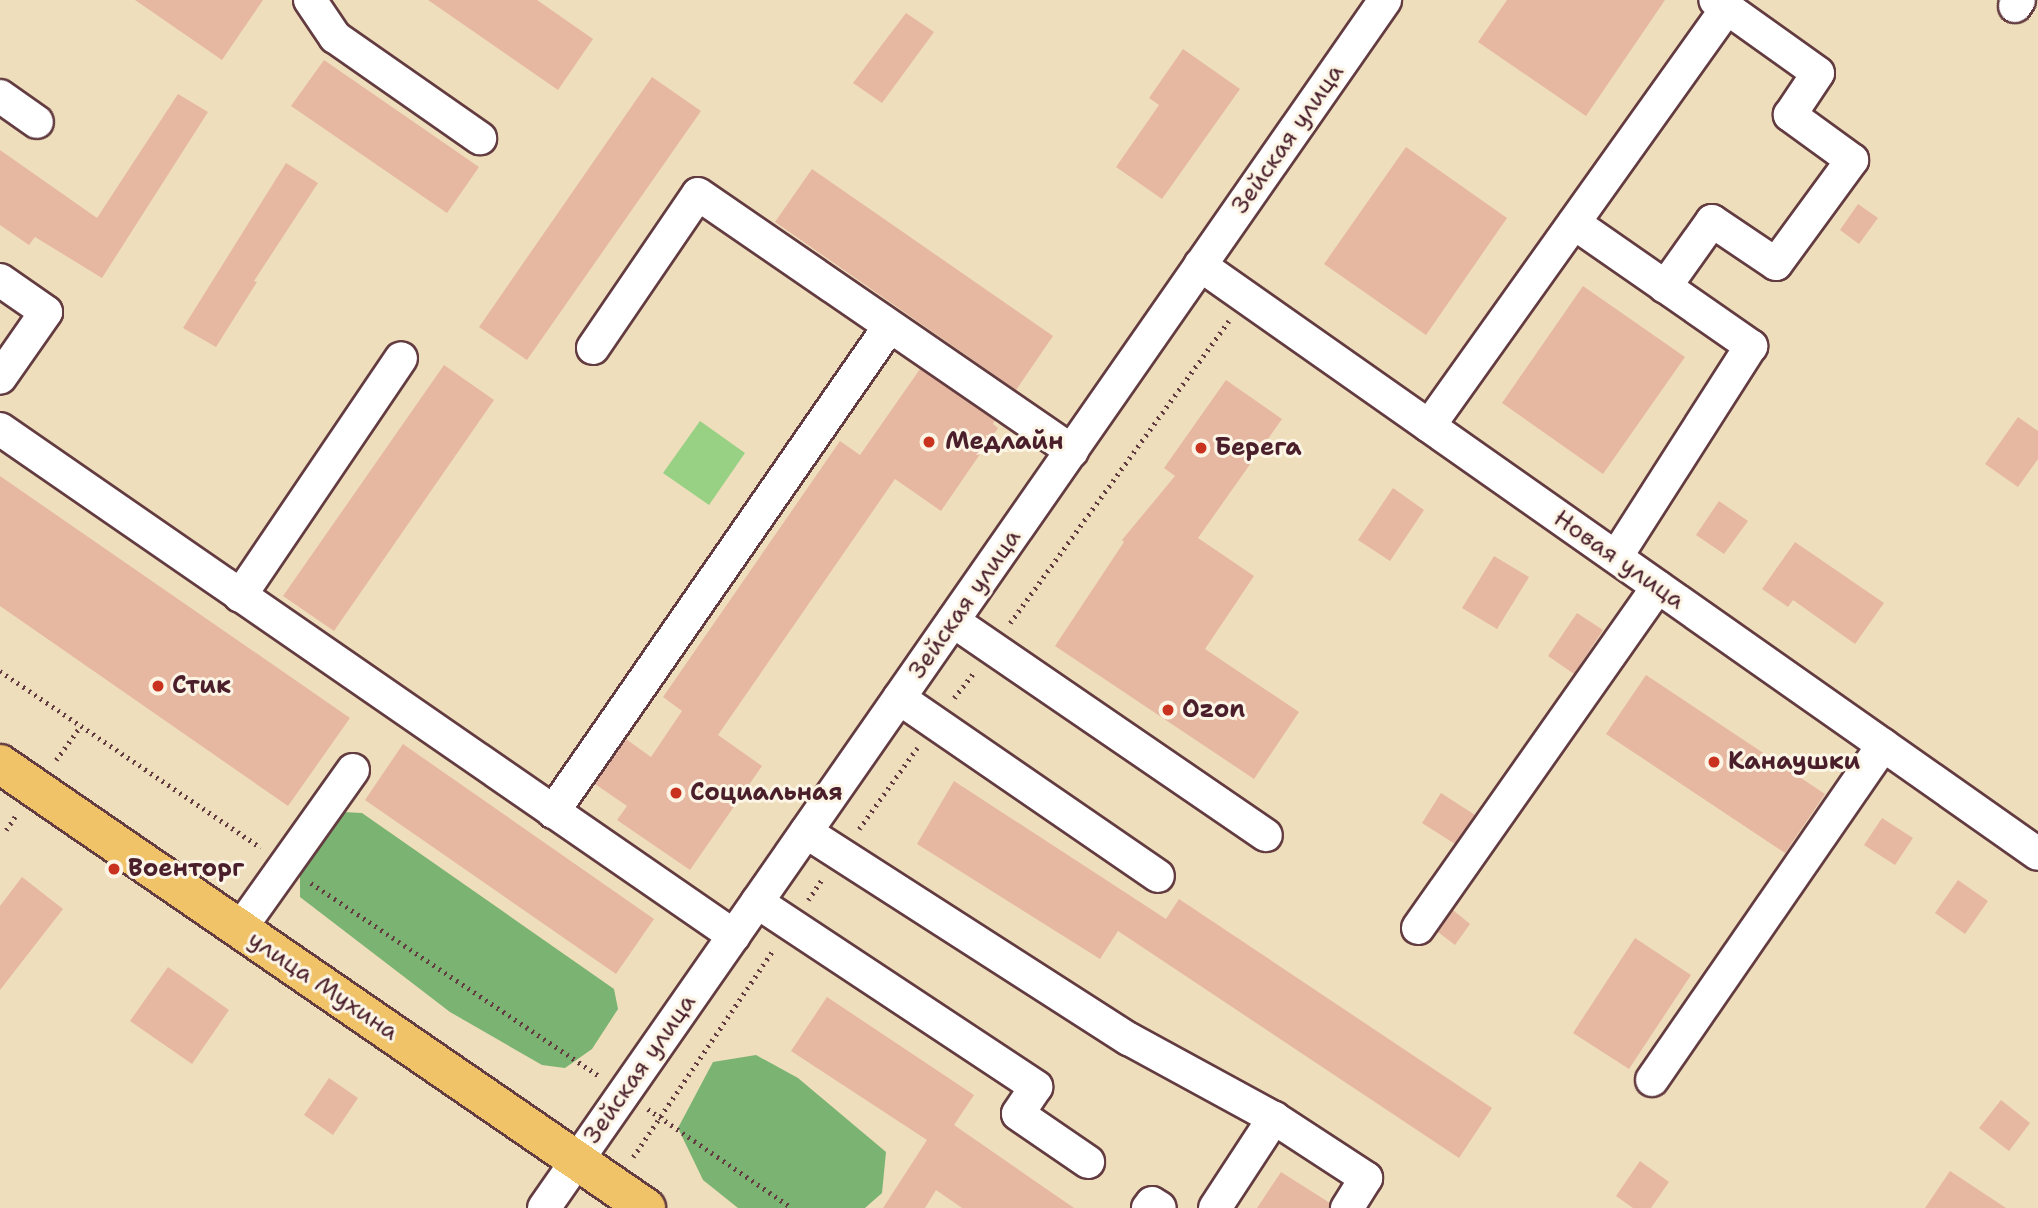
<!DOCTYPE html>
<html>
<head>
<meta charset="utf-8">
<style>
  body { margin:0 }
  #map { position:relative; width:2038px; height:1208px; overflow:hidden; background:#efdebc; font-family:"Shantell Sans",sans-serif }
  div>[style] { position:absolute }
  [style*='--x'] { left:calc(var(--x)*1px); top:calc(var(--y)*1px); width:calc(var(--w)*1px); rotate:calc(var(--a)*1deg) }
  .green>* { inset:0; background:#98d184 }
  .forest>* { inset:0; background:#7ab372 }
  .building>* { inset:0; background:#e6b8a1 }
  .path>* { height:4.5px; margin-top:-2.25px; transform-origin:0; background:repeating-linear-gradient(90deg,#633c41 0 2px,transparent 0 7px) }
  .roads { filter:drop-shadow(2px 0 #633c41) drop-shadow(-2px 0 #633c41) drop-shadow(0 2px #633c41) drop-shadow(0 -2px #633c41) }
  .minor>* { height:32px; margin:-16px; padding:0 16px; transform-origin:16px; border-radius:16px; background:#fff }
  .major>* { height:38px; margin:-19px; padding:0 19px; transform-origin:19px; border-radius:19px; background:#f1c369 }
  .dots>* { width:19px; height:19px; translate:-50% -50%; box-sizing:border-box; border:4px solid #fcf5e5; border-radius:50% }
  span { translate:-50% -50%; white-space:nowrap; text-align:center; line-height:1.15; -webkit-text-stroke:6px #fcf5e5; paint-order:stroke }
  .street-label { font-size:24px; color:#4a1f2b }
  .poi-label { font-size:24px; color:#4a1f2b; font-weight:700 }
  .left { translate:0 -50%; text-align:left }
</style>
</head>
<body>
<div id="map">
  <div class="green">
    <div style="clip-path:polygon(700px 421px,745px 453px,709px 505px,663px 473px)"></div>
  </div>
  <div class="forest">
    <div style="clip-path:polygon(343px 812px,362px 813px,614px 989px,618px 1009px,592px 1049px,565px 1068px,542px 1065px,450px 1012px,300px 897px,300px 875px)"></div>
    <div style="clip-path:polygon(756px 1055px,798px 1078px,886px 1152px,882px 1193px,865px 1208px,738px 1208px,703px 1180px,678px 1128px,713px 1062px)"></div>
  </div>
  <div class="building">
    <div style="clip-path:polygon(135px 0,263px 0,222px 60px)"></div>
    <div style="clip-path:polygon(428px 0,537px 0,593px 39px,558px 90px)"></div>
    <div style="clip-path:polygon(1507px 0,1665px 0,1586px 116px,1478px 42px)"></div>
    <div style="clip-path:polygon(906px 13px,934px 32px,882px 103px,853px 83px)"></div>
    <div style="clip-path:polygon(1183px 49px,1240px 89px,1162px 199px,1116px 167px,1159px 105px,1149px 98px)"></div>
    <div style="clip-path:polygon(324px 60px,479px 167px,447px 213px,291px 106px)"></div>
    <div style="clip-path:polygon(652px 77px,701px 111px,527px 360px,479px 327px)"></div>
    <div style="clip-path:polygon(178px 94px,208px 112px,102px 278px,35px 237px,29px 245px,0 225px,0 150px,97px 218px)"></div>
    <div style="clip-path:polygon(1406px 147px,1507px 218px,1426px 335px,1324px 264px)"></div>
    <div style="clip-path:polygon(286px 163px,318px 183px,254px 281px,257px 282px,216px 347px,183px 328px)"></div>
    <div style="clip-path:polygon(812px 169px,1053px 336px,1016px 390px,775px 222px)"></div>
    <div style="clip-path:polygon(1858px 204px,1878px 218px,1859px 244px,1840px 230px)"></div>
    <div style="clip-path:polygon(1583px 286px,1685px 357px,1603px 474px,1502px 403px)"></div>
    <div style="clip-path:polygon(444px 365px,494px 400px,334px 631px,283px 596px)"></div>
    <div style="clip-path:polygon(920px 369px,995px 420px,993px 424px,998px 428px,941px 511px,895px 479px,718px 735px,762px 766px,690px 870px,617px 820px,627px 806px,595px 784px,626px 739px,651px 757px,682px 711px,663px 697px,840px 441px,860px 455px)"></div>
    <div style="clip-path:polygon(1226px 380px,1282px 419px,1198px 538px,1254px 576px,1205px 649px,1299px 712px,1254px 779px,1055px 646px,1124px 542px,1122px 540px,1175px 476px,1164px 468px)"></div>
    <div style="clip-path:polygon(2018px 417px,2038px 431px,2038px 459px,2018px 487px,1985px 464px)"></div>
    <div style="clip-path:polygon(0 476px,350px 718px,288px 806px,0 606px)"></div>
    <div style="clip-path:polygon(1393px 488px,1424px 510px,1390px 561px,1358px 540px)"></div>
    <div style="clip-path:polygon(1719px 501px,1748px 521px,1724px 554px,1696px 535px)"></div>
    <div style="clip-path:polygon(1795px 542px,1884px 603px,1855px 644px,1793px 600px,1788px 607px,1762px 589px)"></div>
    <div style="clip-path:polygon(1494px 556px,1529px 577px,1497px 629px,1462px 608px)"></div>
    <div style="clip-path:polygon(1577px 613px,1603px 630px,1574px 674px,1548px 656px)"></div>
    <div style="clip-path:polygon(1646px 675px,1825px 794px,1785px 853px,1606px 734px)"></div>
    <div style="clip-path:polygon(403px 744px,654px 919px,616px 974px,365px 800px)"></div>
    <div style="clip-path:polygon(954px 781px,1166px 919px,1179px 899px,1492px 1108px,1459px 1158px,1118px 931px,1100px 959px,917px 844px)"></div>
    <div style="clip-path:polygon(1441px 793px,1475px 815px,1455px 844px,1422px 823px)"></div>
    <div style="clip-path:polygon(1882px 818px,1913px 838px,1895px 865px,1864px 845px)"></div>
    <div style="clip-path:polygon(22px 877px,63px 909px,0 990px,0 906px)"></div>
    <div style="clip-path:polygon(1958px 880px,1988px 901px,1965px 934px,1935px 913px)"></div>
    <div style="clip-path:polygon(1453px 910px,1470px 924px,1455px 945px,1438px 932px)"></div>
    <div style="clip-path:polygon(1635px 938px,1691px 975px,1629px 1069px,1573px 1033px)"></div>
    <div style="clip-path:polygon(168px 967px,229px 1010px,192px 1064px,130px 1021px)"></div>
    <div style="clip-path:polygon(827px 997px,974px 1095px,954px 1125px,1074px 1208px,962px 1208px,936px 1190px,925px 1208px,883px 1208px,927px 1140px,791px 1051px)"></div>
    <div style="clip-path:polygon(329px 1078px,358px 1098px,333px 1135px,304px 1115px)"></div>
    <div style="clip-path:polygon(2001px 1100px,2030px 1123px,2009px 1151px,1979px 1128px)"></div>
    <div style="clip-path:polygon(1640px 1161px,1669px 1182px,1651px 1208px,1633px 1208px,1616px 1196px)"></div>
    <div style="clip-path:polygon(1950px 1171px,2006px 1208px,1925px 1208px)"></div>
    <div style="clip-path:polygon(1281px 1172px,1330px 1203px,1329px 1208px,1257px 1208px)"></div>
  </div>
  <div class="path">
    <div style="--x:1010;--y:623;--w:373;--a:-54.1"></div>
    <div style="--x:0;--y:671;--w:315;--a:34.1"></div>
    <div style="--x:954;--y:698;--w:33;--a:-52"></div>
    <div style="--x:56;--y:760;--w:41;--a:-54"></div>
    <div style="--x:859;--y:829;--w:100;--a:-54.4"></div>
    <div style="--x:6;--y:830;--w:18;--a:-56"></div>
    <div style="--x:311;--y:883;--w:349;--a:33.8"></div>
    <div style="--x:808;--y:900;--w:27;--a:-56"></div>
    <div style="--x:648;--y:1109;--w:175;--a:34.5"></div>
    <div style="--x:633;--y:1157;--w:250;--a:-55.9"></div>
  </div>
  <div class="roads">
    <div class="minor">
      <div style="--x:310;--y:0;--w:45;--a:56"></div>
      <div style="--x:335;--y:37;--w:177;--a:34.9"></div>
      <div style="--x:2015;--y:6;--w:7;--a:-56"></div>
      <div style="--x:0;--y:96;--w:45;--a:35.1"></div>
      <div style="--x:1574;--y:223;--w:216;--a:34.8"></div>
      <div style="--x:1751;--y:346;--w:250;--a:122.6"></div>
      <div style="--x:1200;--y:265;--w:1024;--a:35.1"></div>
      <div style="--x:0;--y:280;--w:56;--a:34.8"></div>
      <div style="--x:46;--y:312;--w:80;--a:124.9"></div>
      <div style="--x:1665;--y:287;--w:81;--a:-54.5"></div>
      <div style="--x:1712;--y:221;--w:77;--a:33.9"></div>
      <div style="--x:1776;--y:264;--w:129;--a:-53.8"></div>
      <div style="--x:1852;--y:160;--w:77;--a:-144"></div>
      <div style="--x:1790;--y:115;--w:50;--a:-56.3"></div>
      <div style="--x:1818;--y:73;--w:112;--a:-144.5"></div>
      <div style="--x:593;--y:348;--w:186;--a:-55.7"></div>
      <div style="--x:698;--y:194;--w:454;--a:34.5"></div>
      <div style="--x:1429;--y:426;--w:513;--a:-54.51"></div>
      <div style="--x:1727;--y:8;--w:14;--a:-146"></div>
      <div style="--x:0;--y:429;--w:892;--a:34.63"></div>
      <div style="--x:240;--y:596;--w:287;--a:-55.9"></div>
      <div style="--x:953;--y:621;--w:379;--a:34.4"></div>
      <div style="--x:899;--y:698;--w:314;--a:34.5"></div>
      <div style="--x:553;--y:812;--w:590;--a:-55.29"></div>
      <div style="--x:806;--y:832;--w:384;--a:32.7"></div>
      <div style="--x:1129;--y:1039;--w:165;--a:28.6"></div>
      <div style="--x:1274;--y:1118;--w:110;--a:33.1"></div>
      <div style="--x:1366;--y:1178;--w:36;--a:122"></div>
      <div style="--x:757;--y:902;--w:335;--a:33.5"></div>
      <div style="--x:1036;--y:1087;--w:32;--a:124"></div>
      <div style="--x:1018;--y:1114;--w:85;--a:34.4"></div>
      <div style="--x:1418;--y:928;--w:417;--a:-54.9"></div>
      <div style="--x:240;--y:929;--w:195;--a:-54.6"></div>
      <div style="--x:1652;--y:1080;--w:407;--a:-55.4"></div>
      <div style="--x:544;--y:1208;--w:1472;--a:-55.15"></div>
      <div style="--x:1148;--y:1208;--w:6;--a:-51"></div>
      <div style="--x:1152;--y:1203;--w:9;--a:32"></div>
      <div style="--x:1215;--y:1208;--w:108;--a:-56.8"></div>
    </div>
    <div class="major">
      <div style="--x:0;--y:764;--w:784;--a:34.5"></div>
    </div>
  </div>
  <div class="dots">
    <div style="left:929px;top:442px;background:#c8321e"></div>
    <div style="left:1201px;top:448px;background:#c8321e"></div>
    <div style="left:158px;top:686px;background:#c8321e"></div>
    <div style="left:1168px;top:710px;background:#c8321e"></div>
    <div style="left:1714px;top:762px;background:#c8321e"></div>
    <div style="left:676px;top:793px;background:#c8321e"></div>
    <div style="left:114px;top:869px;background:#c8321e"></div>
  </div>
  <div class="street-label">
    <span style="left:1288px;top:139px;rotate:-55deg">Зейская улица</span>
    <span style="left:1619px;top:560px;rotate:35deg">Новая улица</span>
    <span style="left:965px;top:604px;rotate:-55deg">Зейская улица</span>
    <span style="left:323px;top:986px;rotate:34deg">улица Мухина</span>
    <span style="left:640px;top:1069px;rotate:-55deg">Зейская улица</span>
  </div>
  <div class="poi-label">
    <span class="left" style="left:945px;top:442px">Медлайн</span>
    <span class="left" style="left:1215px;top:448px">Берега</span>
    <span class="left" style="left:172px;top:686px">Стик</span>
    <span class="left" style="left:1182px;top:710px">Ozon</span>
    <span class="left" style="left:1728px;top:762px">Канаушки</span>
    <span class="left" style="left:690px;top:793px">Социальная</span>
    <span class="left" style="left:128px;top:869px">Военторг</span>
  </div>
</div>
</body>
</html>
